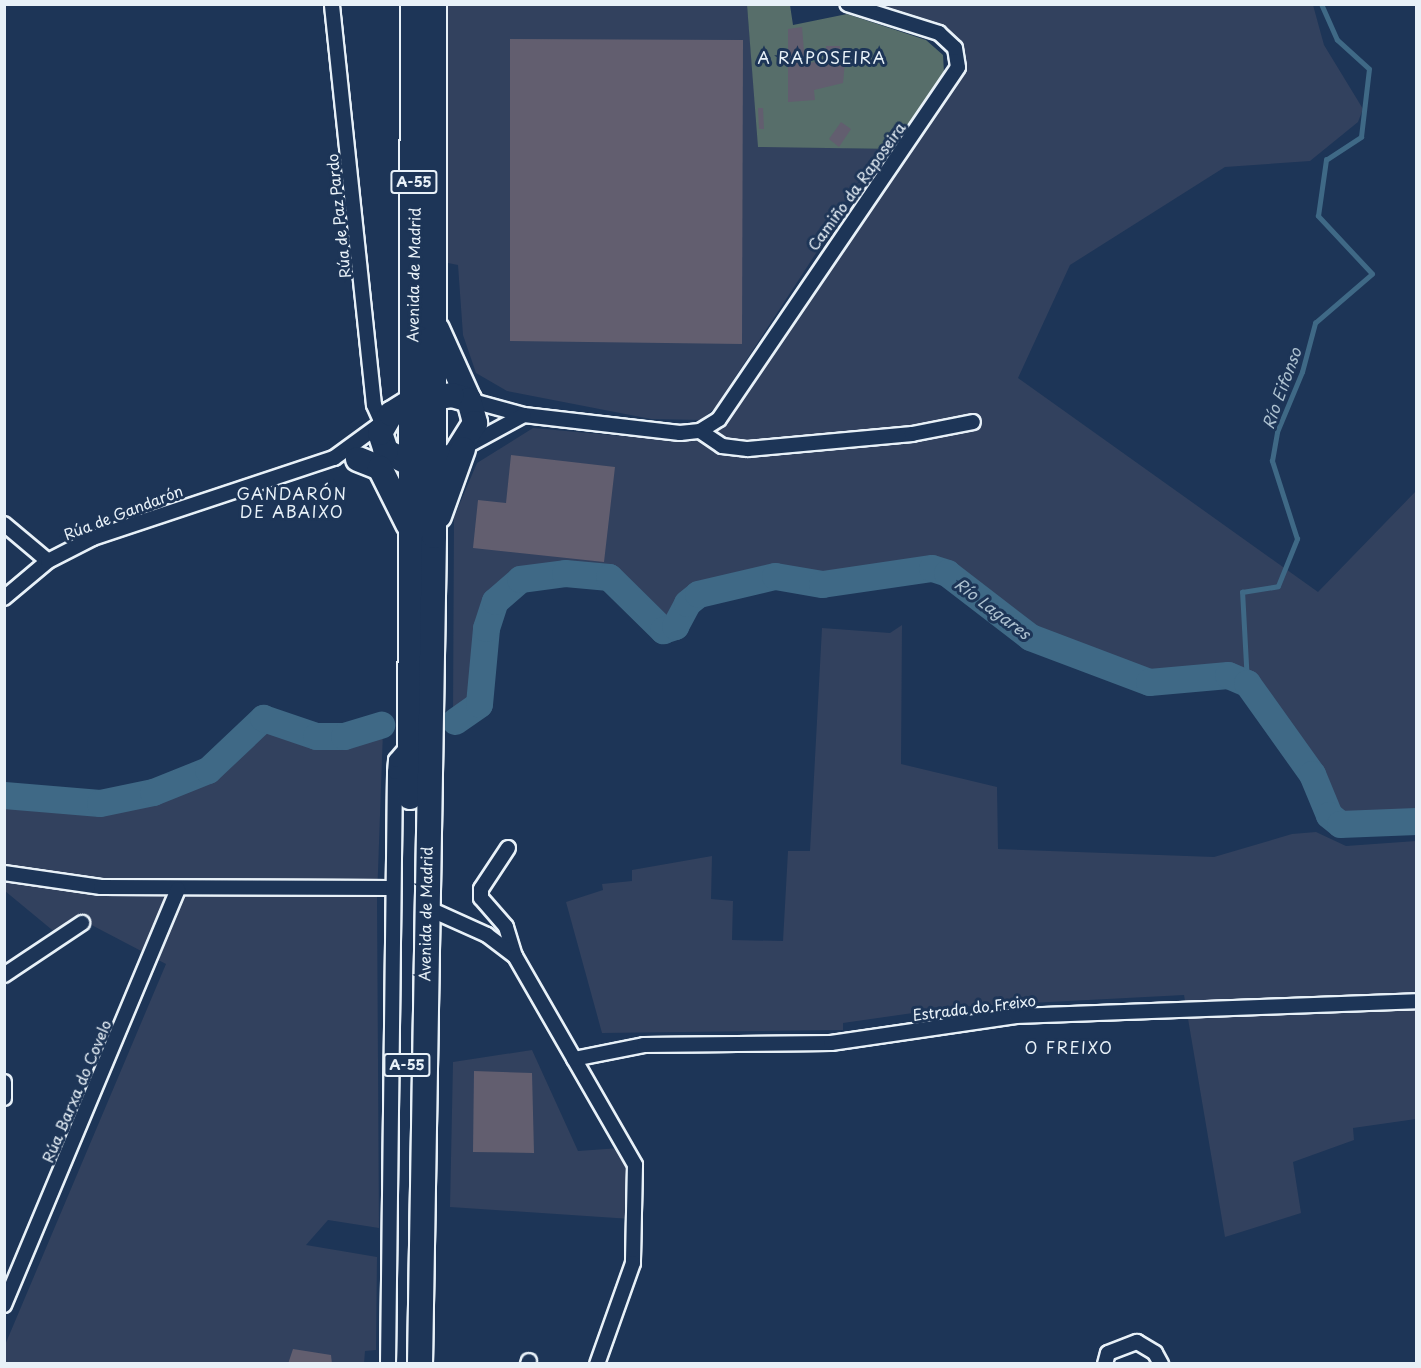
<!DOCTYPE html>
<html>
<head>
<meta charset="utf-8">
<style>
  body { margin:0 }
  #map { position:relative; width:1421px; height:1368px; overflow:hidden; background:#1d3557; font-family:"Playpen Sans",sans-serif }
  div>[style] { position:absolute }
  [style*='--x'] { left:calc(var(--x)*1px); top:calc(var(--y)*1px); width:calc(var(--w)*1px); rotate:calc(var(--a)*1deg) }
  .built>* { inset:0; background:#32415e }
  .green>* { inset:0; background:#576e6a }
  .stream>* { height:4.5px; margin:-2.25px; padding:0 2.25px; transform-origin:2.25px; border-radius:2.25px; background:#3f6986 }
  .river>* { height:27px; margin:-13.5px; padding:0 13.5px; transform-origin:13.5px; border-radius:13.5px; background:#3f6986 }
  .building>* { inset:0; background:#625e6f }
  .roads { filter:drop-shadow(2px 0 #e8f1f8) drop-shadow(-2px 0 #e8f1f8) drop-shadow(0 2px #e8f1f8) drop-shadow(0 -2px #e8f1f8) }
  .street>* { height:14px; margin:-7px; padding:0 7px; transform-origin:7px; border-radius:7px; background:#1d3557 }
  .highway>* { height:24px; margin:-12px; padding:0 12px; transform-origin:12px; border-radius:12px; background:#1d3557 }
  span { translate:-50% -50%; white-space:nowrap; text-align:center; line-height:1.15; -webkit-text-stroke:6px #1d3557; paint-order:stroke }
  .shield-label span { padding:2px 4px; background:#1d3557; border:2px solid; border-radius:4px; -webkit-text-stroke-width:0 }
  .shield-label { font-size:14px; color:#e8f1f8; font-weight:700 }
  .street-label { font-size:15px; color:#e8f1f8 }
  .neighbourhood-label { font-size:16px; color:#e8f1f8; letter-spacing:1.5px }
  .water-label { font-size:16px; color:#adc1d0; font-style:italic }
  .frame { position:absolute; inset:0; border:6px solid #e8f1f8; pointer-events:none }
</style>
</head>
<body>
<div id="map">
  <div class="built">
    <div style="clip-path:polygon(447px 5px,747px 5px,759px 146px,884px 149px,715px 408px,701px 420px,651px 419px,507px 391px,476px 373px,463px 335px,458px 265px,448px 263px)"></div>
    <div style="clip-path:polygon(873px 5px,1313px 5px,1324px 45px,1363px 109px,1358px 122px,1310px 161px,1225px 167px,1070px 265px,1018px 378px,1318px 592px,1416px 491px,1416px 814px,1342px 818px,1318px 770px,1251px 678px,1230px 668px,1150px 675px,1132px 668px,1033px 631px,950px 567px,933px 562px,897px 562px,870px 573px,823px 577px,773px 569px,695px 588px,664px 623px,637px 593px,637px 599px,625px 582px,611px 577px,517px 577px,487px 604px,479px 627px,473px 701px,453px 715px,454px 517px,477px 463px,533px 428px,678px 441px,715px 434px,959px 80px,966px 57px,961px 42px,948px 29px)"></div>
    <div style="clip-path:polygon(902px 625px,901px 764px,997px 787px,998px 849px,1214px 857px,1292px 834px,1316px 832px,1346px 846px,1416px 841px,1416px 1119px,1353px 1128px,1354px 1140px,1293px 1162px,1301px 1213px,1225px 1237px,1184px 995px,955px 1007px,843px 1023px,843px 1030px,602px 1033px,566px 902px,603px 890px,602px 884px,632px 881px,632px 870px,712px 856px,711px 899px,733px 901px,732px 940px,783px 941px,788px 851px,810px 851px,822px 628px,890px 633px)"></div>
    <div style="clip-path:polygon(265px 725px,315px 743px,345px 743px,383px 731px,377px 899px,379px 1228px,328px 1220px,306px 1245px,377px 1257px,376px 1350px,365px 1351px,364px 1364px,5px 1364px,5px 1345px,166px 964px,82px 920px,57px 934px,5px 891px,5px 804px,16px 800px,101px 810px,154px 798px,212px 775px)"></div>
    <div style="clip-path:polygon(532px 1050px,578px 1151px,620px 1148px,631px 1174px,631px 1219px,450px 1207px,453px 1062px)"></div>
  </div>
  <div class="green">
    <div style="clip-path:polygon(747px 5px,790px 5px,793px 25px,847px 14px,926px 40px,943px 55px,944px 73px,893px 149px,758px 147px)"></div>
  </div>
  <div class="stream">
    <div style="--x:1247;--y:683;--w:91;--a:-93.1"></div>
    <div style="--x:1242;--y:592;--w:36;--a:-9"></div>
    <div style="--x:1278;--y:586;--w:51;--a:-68"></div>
    <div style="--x:1297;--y:539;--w:82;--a:-107.8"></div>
    <div style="--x:1272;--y:461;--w:29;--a:-80"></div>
    <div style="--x:1277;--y:432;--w:65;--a:-67.4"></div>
    <div style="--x:1302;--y:372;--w:51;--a:-75.1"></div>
    <div style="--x:1315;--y:323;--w:75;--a:-40.7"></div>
    <div style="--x:1372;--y:274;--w:79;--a:-133"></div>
    <div style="--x:1318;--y:216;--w:57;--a:-81.9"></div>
    <div style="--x:1326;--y:160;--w:42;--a:-33.3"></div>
    <div style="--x:1361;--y:137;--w:68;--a:-83.3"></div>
    <div style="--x:1369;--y:69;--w:43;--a:-137.8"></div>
    <div style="--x:1337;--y:40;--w:39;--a:-114"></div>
  </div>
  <div class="river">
    <div style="--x:455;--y:721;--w:29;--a:-35"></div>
    <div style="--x:479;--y:704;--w:76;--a:-84.7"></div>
    <div style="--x:486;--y:628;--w:28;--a:-72"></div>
    <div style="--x:495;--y:601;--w:33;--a:-41"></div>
    <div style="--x:520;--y:579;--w:45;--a:-7.6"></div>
    <div style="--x:565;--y:573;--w:44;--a:5.2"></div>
    <div style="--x:609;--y:577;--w:76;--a:44.5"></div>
    <div style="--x:663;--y:630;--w:13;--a:-18"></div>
    <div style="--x:675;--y:626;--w:26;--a:-62"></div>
    <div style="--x:687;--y:603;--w:14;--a:-39"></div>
    <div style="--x:698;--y:594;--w:79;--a:-13.2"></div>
    <div style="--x:775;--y:576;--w:48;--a:9.7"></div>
    <div style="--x:822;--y:584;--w:111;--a:-8.3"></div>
    <div style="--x:932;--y:568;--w:16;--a:18"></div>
    <div style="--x:947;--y:573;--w:105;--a:37.6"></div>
    <div style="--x:1030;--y:637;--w:127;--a:20.7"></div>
    <div style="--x:1149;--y:682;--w:79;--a:-5.1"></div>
    <div style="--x:1228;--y:675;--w:21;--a:23"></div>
    <div style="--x:1247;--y:683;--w:112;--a:54.5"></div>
    <div style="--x:1312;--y:774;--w:44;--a:67.5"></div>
    <div style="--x:1329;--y:815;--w:14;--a:39"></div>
    <div style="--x:1340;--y:824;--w:76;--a:-2.3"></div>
    <div style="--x:4;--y:795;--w:96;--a:4.8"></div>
    <div style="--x:100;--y:803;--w:54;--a:-11.7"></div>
    <div style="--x:153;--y:792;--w:59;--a:-21.8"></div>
    <div style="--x:208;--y:770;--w:76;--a:-43.4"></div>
    <div style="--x:263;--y:718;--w:56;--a:18.8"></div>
    <div style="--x:316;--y:736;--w:28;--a:0"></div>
    <div style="--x:344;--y:736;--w:39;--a:-17"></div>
  </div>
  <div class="building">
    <div style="clip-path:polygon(802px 27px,805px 63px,827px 61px,826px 46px,840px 46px,841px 53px,846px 52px,843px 83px,814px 90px,815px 100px,788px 102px,788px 29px)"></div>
    <div style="clip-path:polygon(510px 39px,743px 40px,742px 344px,510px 341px)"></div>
    <div style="clip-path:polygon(758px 108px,763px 108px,764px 129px,759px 129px)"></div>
    <div style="clip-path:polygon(841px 122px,851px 129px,839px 147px,829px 139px)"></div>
    <div style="clip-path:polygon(511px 455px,615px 467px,604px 562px,473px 548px,478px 500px,506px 503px)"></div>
    <div style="clip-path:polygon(474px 1071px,532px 1073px,534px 1153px,473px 1152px)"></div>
    <div style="clip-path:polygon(293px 1349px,331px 1355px,332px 1364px,288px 1364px)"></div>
  </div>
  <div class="roads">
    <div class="street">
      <div style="--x:469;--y:400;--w:57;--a:15.3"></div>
      <div style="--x:524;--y:415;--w:157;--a:6.6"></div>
      <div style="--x:680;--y:433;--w:20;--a:-6"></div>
      <div style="--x:700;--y:431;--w:22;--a:-32"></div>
      <div style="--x:719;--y:419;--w:425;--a:-55.8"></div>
      <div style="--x:958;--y:67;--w:19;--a:-99"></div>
      <div style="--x:955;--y:48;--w:22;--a:-137"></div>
      <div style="--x:939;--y:33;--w:96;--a:-162.5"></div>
      <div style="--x:700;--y:431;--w:27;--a:34"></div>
      <div style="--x:722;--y:446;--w:26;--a:7"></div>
      <div style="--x:748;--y:449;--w:165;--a:-5.2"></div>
      <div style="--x:912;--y:434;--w:62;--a:-11.1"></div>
      <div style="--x:463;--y:448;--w:69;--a:-28.4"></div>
      <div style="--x:4;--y:524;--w:57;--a:40.1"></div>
      <div style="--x:4;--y:598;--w:57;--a:-40.1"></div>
      <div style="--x:48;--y:561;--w:51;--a:-27.1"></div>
      <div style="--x:93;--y:538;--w:254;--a:-18.4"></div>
      <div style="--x:334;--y:458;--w:59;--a:-36.1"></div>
      <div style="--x:382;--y:423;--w:20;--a:-114"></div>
      <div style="--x:374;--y:405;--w:403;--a:-96"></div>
      <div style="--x:508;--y:848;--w:49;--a:123.4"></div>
      <div style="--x:481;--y:889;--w:9;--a:90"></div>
      <div style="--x:481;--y:898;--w:38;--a:49"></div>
      <div style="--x:506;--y:927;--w:30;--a:73"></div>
      <div style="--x:4;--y:873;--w:98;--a:8.2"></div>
      <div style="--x:101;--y:887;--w:292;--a:0.2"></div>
      <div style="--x:425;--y:907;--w:68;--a:24.3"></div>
      <div style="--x:487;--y:935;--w:35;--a:37"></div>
      <div style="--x:515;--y:956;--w:241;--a:60.1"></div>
      <div style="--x:635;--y:1165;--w:98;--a:91.2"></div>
      <div style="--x:633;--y:1263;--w:107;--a:109.6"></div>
      <div style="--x:4;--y:975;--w:94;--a:-33.7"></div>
      <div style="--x:574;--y:1059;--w:71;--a:-11.3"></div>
      <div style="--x:644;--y:1045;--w:187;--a:-0.6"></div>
      <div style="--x:831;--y:1043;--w:187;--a:-8.3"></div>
      <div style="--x:1016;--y:1016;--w:400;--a:-2.1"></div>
      <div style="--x:4;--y:1082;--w:16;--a:90"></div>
      <div style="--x:4;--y:1305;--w:451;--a:-67.3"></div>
      <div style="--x:388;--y:1364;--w:592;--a:-89.32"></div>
      <div style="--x:395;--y:772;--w:12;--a:-85"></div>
      <div style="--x:396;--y:760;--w:20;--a:-49"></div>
      <div style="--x:528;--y:1364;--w:3;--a:-72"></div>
      <div style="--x:1105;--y:1364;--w:11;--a:-75"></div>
      <div style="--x:1108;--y:1353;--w:31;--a:-21"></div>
      <div style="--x:1137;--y:1342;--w:21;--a:31"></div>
      <div style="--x:1155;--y:1353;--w:13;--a:61"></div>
    </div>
    <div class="highway">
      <div style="--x:437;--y:329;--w:78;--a:65.7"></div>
      <div style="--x:452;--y:395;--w:18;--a:16"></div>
      <div style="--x:469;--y:400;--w:24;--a:75"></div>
      <div style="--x:475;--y:423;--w:39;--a:122"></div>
      <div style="--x:454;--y:456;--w:43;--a:167.9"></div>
      <div style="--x:412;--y:465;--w:30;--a:-152"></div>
      <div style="--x:386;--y:451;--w:19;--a:-108"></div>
      <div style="--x:380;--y:433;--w:22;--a:-60"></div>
      <div style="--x:391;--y:414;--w:25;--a:-32"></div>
      <div style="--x:412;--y:401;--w:40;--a:-8.5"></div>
      <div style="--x:358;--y:459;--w:24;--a:22"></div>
      <div style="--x:380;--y:468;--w:63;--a:63.4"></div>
      <div style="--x:439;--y:516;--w:71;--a:-70.3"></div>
      <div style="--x:410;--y:797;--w:793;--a:-89.78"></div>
      <div style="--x:420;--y:1364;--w:828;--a:-89.03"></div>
      <div style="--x:434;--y:536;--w:532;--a:-90"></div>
    </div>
  </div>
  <div class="shield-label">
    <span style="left:414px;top:182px">A-55</span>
    <span style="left:407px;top:1065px">A-55</span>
  </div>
  <div class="street-label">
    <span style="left:856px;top:186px;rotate:-54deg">Camiño da Raposeira</span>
    <span style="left:338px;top:216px;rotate:-96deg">Rúa de Paz Pardo</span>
    <span style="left:413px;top:275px;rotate:-89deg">Avenida de Madrid</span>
    <span style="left:123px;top:512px;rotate:-21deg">Rúa de Gandarón</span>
    <span style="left:425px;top:914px;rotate:-89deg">Avenida de Madrid</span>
    <span style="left:974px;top:1007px;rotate:-7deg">Estrada do Freixo</span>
    <span style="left:76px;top:1091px;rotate:-67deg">Rúa Barxa do Covelo</span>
  </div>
  <div class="neighbourhood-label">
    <span style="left:822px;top:57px">A RAPOSEIRA</span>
    <span style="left:292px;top:502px">GANDARÓN<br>DE ABAIXO</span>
    <span style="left:1069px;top:1047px">O FREIXO</span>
  </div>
  <div class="water-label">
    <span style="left:1281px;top:388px;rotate:-70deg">Río Eifonso</span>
    <span style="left:993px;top:608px;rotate:37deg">Río Lagares</span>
  </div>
  <div class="frame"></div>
</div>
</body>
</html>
